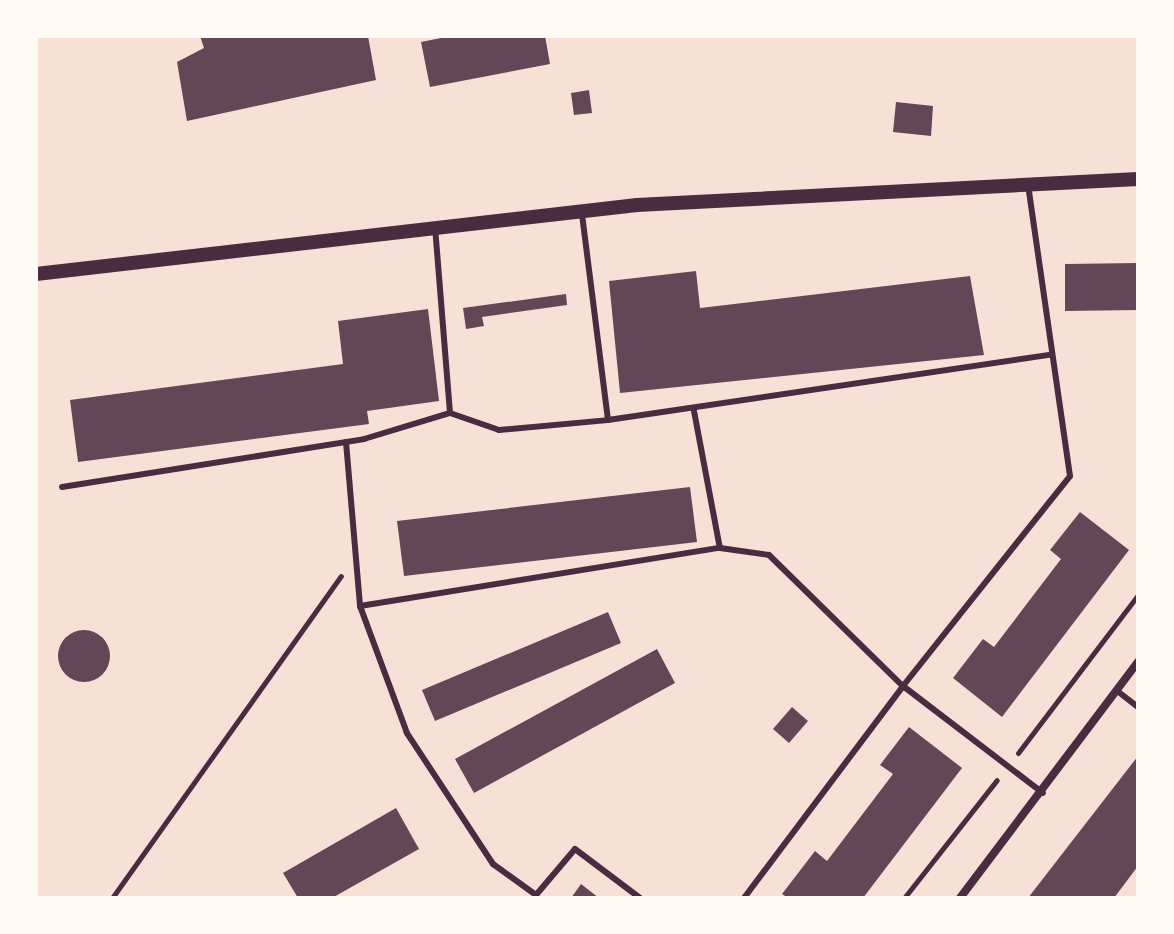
<!DOCTYPE html>
<html>
<head>
<meta charset="utf-8">
<style>
  body { margin:0 }
  #map { position:relative; width:1174px; height:934px; overflow:hidden; background:#f7e1d7; font-family:Rubik,sans-serif }
  div>[style] { position:absolute }
  [style*='--x'] { left:calc(var(--x)*1px); top:calc(var(--y)*1px); width:calc(var(--w)*1px); rotate:calc(var(--a)*1deg) }
  .building>* { inset:0; background:#644757 }
  .round { border-radius:50% }
  .path>* { height:5px; margin:-2.5px; padding:0 2.5px; transform-origin:2.5px; border-radius:2.5px; background:#4a2c40 }
  .service>* { height:6px; margin:-3px; padding:0 3px; transform-origin:3px; border-radius:3px; background:#4a2c40 }
  .minor>* { height:8px; margin:-4px; padding:0 4px; transform-origin:4px; border-radius:4px; background:#4a2c40 }
  .tertiary>* { height:14px; margin:-7px; padding:0 7px; transform-origin:7px; border-radius:7px; background:#4a2c40 }
  span { translate:-50% -50%; white-space:nowrap; text-align:center; line-height:1.15; -webkit-text-stroke:6px #fffaf5; paint-order:stroke }
  .frame { position:absolute; inset:0; border:38px solid #fffaf5; pointer-events:none }
</style>
</head>
<body>
<div id="map">
  <div class="building">
    <div style="clip-path:polygon(200px 36px,368px 36px,376px 80px,187px 121px,177px 62px,204px 48px)"></div>
    <div style="clip-path:polygon(451px 36px,545px 36px,550px 64px,430px 87px,421px 42px)"></div>
    <div style="clip-path:polygon(589px 90px,592px 113px,574px 115px,571px 93px)"></div>
    <div style="clip-path:polygon(896px 102px,933px 106px,931px 136px,893px 132px)"></div>
    <div style="clip-path:polygon(1138px 263px,1138px 310px,1065px 311px,1065px 264px)"></div>
    <div style="clip-path:polygon(696px 271px,700px 308px,970px 276px,984px 355px,620px 393px,609px 281px)"></div>
    <div style="clip-path:polygon(566px 294px,567px 305px,482px 317px,484px 326px,466px 329px,463px 308px)"></div>
    <div style="clip-path:polygon(428px 309px,439px 401px,367px 411px,369px 424px,78px 462px,70px 400px,343px 364px,338px 321px)"></div>
    <div style="clip-path:polygon(690px 487px,697px 542px,404px 576px,397px 521px)"></div>
    <div style="clip-path:polygon(1080px 512px,1129px 550px,1002px 717px,953px 678px,983px 639px,994px 647px,1061px 559px,1050px 550px)"></div>
    <div style="clip-path:polygon(608px 612px,621px 643px,435px 721px,422px 690px)"></div>
    <div class="round" style="left:58px;top:630px;width:52px;height:52px"></div>
    <div style="clip-path:polygon(657px 649px,675px 683px,474px 793px,455px 759px)"></div>
    <div style="clip-path:polygon(792px 707px,808px 721px,789px 743px,773px 729px)"></div>
    <div style="clip-path:polygon(909px 727px,962px 768px,863px 898px,788px 898px,782px 894px,815px 851px,827px 861px,893px 774px,880px 765px)"></div>
    <div style="clip-path:polygon(1138px 756px,1138px 866px,1114px 898px,1028px 898px)"></div>
    <div style="clip-path:polygon(396px 808px,419px 849px,332px 898px,298px 898px,283px 873px)"></div>
    <div style="clip-path:polygon(581px 884px,599px 898px,571px 898px)"></div>
  </div>
  <div class="path">
    <div style="--x:1018;--y:753;--w:198;--a:-52.8"></div>
    <div style="--x:112;--y:898;--w:395;--a:-54.6"></div>
    <div style="--x:904;--y:898;--w:150;--a:-51.8"></div>
  </div>
  <div class="service">
    <div style="--x:694;--y:411;--w:139;--a:79.3"></div>
    <div style="--x:720;--y:548;--w:49;--a:8.1"></div>
    <div style="--x:769;--y:555;--w:187;--a:44.4"></div>
    <div style="--x:903;--y:686;--w:176;--a:37.4"></div>
    <div style="--x:450;--y:413;--w:52;--a:19.1"></div>
    <div style="--x:499;--y:430;--w:109;--a:-5.2"></div>
    <div style="--x:608;--y:420;--w:208;--a:-97.2"></div>
    <div style="--x:608;--y:420;--w:446;--a:-8.4"></div>
    <div style="--x:346;--y:442;--w:165;--a:85.1"></div>
    <div style="--x:62;--y:487;--w:306;--a:-9"></div>
    <div style="--x:364;--y:439;--w:90;--a:-16.8"></div>
    <div style="--x:450;--y:413;--w:186;--a:-94.6"></div>
    <div style="--x:1116;--y:690;--w:28;--a:38"></div>
    <div style="--x:536;--y:895;--w:53;--a:-144.2"></div>
    <div style="--x:493;--y:864;--w:157;--a:-123.3"></div>
    <div style="--x:407;--y:733;--w:135;--a:-110.3"></div>
    <div style="--x:360;--y:606;--w:365;--a:-9.2"></div>
    <div style="--x:536;--y:895;--w:60;--a:-49.7"></div>
    <div style="--x:575;--y:849;--w:81;--a:37"></div>
    <div style="--x:744;--y:898;--w:265;--a:-53.1"></div>
    <div style="--x:903;--y:686;--w:268;--a:-51.5"></div>
    <div style="--x:1070;--y:476;--w:295;--a:-98.2"></div>
  </div>
  <div class="minor">
    <div style="--x:960;--y:898;--w:296;--a:-53"></div>
  </div>
  <div class="tertiary">
    <div style="--x:36;--y:274;--w:605;--a:-6.55"></div>
    <div style="--x:637;--y:205;--w:502;--a:-2.97"></div>
  </div>
  <div class="frame"></div>
</div>
</body>
</html>
